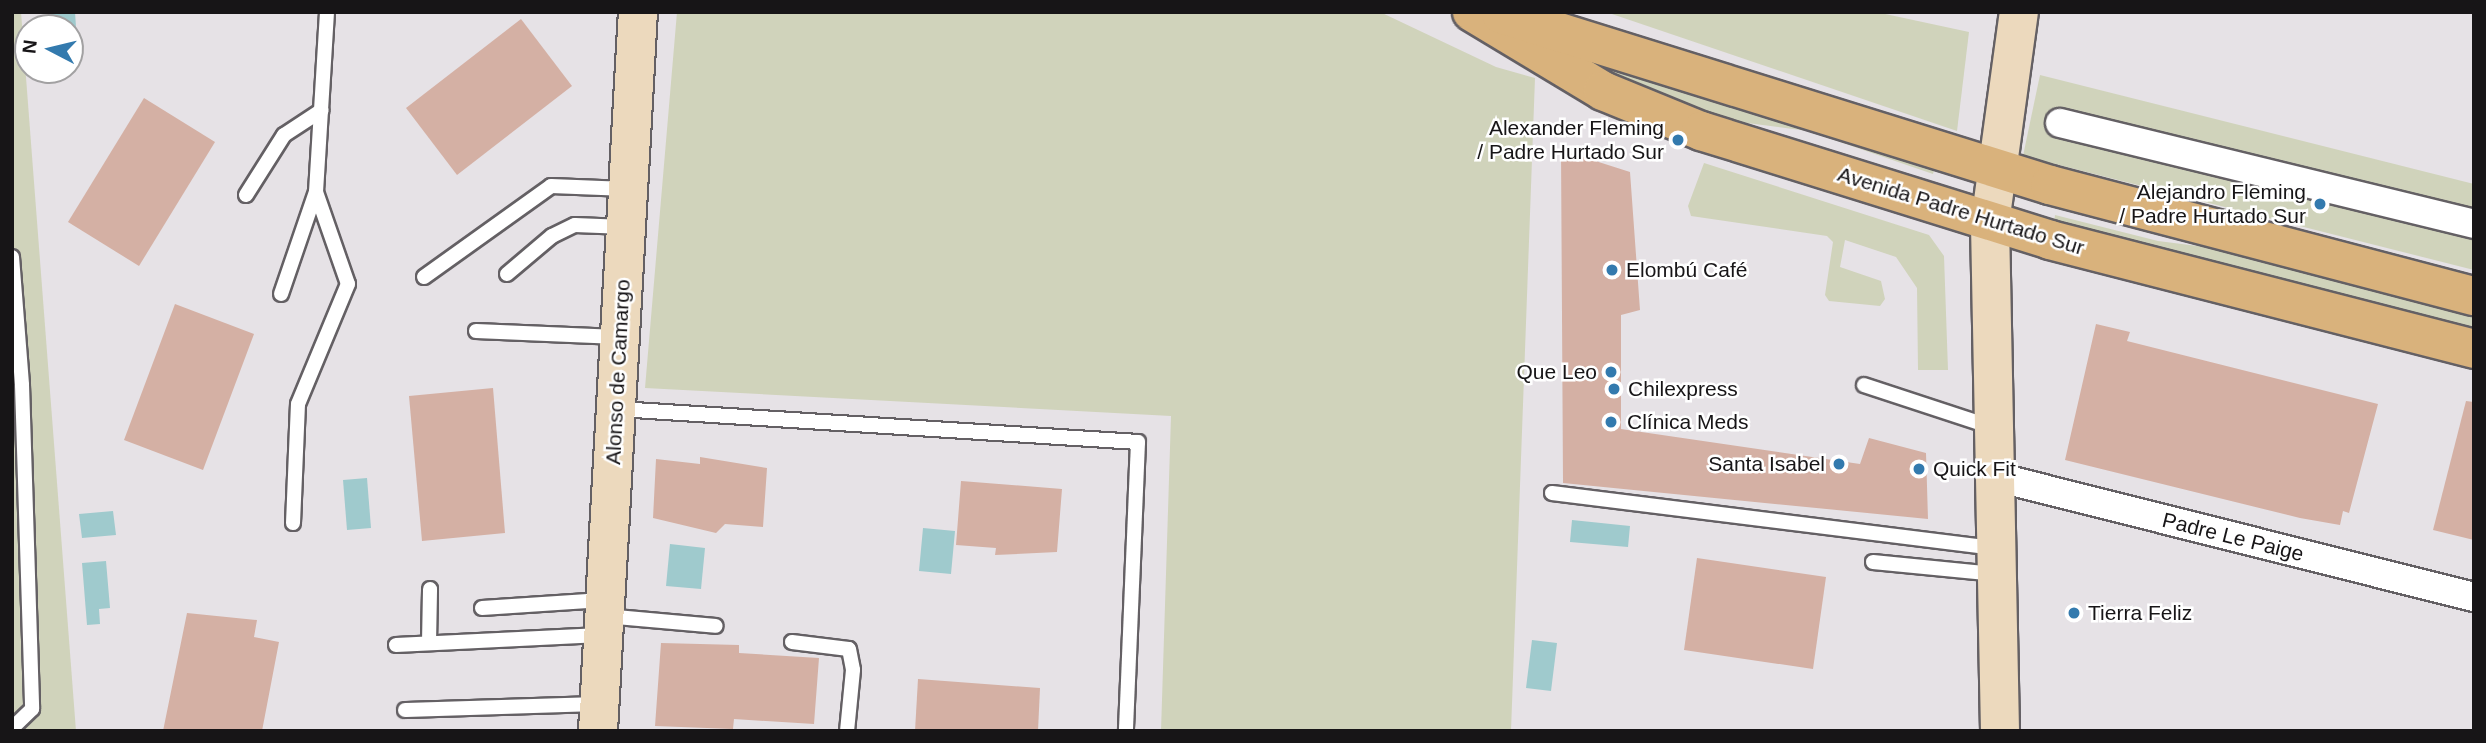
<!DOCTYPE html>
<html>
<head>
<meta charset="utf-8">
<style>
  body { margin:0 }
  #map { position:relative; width:2486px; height:743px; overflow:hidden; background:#e6e2e6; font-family:Arial,sans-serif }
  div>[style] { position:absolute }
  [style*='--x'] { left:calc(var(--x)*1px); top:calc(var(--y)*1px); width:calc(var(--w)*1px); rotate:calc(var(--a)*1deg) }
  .green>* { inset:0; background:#d0d3bb }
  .water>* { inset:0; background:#9fcacd }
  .building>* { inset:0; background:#d4b0a4 }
  .roads { filter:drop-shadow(2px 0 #646064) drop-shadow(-2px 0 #646064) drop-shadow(0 2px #646064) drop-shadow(0 -2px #646064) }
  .lane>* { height:14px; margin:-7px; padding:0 7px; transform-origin:7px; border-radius:7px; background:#fff }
  .street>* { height:28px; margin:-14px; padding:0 14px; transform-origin:14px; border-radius:14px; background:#fff }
  .secondary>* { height:38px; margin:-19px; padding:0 19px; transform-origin:19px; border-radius:19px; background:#ecd9bd }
  .primary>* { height:38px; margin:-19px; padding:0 19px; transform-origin:19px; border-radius:19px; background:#d9b27c }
  .dots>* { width:19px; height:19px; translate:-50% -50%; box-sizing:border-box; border:4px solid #fff; border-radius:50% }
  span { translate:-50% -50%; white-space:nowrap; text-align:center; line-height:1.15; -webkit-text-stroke:5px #fff; paint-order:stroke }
  .poi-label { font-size:21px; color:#171517 }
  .right { translate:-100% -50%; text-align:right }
  .left { translate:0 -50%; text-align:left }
  .street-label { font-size:21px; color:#171517 }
  .frame { position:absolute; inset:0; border:14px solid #171517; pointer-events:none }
  .north { position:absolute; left:14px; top:14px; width:70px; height:70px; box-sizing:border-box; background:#fff; border:2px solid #a2a1a2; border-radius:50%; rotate:277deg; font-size:19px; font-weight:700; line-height:28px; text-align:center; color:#171517 }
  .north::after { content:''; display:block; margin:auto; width:24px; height:32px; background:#337aae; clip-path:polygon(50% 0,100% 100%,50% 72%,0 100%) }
</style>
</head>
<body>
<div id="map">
  <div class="green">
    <div style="clip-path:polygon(12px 12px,21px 12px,76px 731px,12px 731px)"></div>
    <div style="clip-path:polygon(677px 12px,1380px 12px,1496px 67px,1535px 78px,1511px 731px,1161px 731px,1171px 416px,645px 388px)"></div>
    <div style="clip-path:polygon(1606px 12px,1876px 12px,1969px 32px,1957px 131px)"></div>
    <div style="clip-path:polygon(1567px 47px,1935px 166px,1933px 174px,1808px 131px,1724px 120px,1622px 85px)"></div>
    <div style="clip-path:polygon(2040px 75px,2474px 184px,2474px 270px,2023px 156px)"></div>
    <div style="clip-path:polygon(1704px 163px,1929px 235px,1944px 256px,1948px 370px,1918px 370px,1917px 288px,1896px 257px,1845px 240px,1840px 267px,1881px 281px,1885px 299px,1880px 306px,1829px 301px,1825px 295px,1833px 242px,1827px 236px,1691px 216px,1688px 206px)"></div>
    <div style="clip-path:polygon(2055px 215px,2158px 241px,2245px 252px,2474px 306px,2474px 333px,2054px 223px)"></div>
  </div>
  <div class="water">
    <div style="clip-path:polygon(51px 12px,75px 12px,77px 42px,70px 42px,70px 28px,52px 28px)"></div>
    <div style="clip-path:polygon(367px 478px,371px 528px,347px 530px,343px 480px)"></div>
    <div style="clip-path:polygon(113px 511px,116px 535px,82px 538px,79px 514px)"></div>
    <div style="clip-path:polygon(1572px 520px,1630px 526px,1628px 547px,1570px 542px)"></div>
    <div style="clip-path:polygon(923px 528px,955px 531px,951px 574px,919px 571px)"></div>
    <div style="clip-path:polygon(670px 544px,705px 548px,701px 589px,666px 586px)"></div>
    <div style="clip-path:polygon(106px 561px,110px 608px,99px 609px,100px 624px,87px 625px,82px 563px)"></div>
    <div style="clip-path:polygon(1532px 640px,1557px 643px,1551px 691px,1526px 688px)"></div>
  </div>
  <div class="building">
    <div style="clip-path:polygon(521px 19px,572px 86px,457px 175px,406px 108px)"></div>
    <div style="clip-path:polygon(144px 98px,215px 142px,139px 266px,68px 222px)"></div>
    <div style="clip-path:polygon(1561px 150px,1630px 172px,1640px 310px,1621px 315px,1621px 429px,1860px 464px,1869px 438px,1926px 453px,1928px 519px,1563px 483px)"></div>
    <div style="clip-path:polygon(175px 304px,254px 334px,203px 470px,124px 440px)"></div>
    <div style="clip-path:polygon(2096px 324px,2130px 332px,2127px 341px,2378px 404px,2349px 513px,2343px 511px,2340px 525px,2300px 518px,2065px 460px)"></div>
    <div style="clip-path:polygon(493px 388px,505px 533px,422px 541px,409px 396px)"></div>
    <div style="clip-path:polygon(2466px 401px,2474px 402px,2474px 540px,2433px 530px)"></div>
    <div style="clip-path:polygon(700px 457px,767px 468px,763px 527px,725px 524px,716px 533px,653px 518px,656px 459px,700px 464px)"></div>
    <div style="clip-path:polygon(961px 481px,1062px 489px,1057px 552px,995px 555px,996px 548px,956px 545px)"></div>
    <div style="clip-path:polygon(1697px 558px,1826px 577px,1813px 669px,1684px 650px)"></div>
    <div style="clip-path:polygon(187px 613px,257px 620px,254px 637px,279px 642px,262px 731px,163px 731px)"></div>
    <div style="clip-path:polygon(661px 643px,739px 645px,739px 653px,819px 658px,814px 724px,734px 719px,733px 729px,655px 726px)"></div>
    <div style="clip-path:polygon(918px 679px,1040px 688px,1038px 731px,915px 731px)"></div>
  </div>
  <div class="roads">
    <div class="lane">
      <div style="--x:246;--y:195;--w:71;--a:-57.7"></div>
      <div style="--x:284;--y:135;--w:45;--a:-33.3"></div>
      <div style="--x:12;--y:257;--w:128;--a:85.5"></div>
      <div style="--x:22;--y:385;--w:324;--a:88.2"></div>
      <div style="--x:32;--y:709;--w:28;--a:136"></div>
      <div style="--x:507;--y:274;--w:59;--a:-40.2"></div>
      <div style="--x:552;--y:236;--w:25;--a:-26"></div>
      <div style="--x:575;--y:225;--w:50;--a:2.3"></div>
      <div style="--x:424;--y:277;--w:156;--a:-35.6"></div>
      <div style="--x:551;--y:186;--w:76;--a:2.3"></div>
      <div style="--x:281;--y:294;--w:108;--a:-71.1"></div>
      <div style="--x:476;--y:331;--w:142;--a:2.4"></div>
      <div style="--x:1864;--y:385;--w:135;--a:18.2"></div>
      <div style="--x:618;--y:409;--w:521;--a:3.63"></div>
      <div style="--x:1138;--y:442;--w:289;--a:92.4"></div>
      <div style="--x:1552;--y:493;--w:446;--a:7.1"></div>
      <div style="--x:293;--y:523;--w:119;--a:-87.6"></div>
      <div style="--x:298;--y:404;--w:130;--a:-67.4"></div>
      <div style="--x:348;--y:284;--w:97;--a:-109.2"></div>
      <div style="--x:316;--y:192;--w:180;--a:-86.5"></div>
      <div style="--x:1873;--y:562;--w:124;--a:5.6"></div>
      <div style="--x:482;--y:608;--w:121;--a:-3.8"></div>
      <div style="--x:605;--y:616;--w:111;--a:5.1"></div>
      <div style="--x:792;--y:642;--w:57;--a:7"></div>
      <div style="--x:849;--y:649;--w:21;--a:79"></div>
      <div style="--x:853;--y:670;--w:61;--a:95.6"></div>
      <div style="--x:429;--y:643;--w:54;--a:-88.9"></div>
      <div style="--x:396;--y:645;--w:205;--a:-2.8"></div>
      <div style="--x:405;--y:710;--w:193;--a:-1.8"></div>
    </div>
    <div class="street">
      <div style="--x:2060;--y:123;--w:426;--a:13.7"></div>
      <div style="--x:1992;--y:476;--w:497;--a:14.1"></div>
    </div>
    <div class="secondary">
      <div style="--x:598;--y:731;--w:720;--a:-86.82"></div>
      <div style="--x:2000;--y:731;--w:508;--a:-91.13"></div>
      <div style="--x:1990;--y:223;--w:213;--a:-82.2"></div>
    </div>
    <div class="primary">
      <div style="--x:1472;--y:12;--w:153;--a:31.1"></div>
      <div style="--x:1603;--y:91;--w:106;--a:22.2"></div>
      <div style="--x:1701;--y:131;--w:366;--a:17.3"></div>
      <div style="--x:2050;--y:240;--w:438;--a:14.4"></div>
      <div style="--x:1501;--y:14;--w:575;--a:17.3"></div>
      <div style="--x:2050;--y:185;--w:438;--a:14.7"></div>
    </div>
  </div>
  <div class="dots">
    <div style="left:1678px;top:140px;background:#337aae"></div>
    <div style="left:2320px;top:204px;background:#337aae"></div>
    <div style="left:1612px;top:270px;background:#337aae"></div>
    <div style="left:1611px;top:372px;background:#337aae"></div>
    <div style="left:1614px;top:389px;background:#337aae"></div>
    <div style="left:1611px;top:422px;background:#337aae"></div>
    <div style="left:1839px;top:464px;background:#337aae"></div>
    <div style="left:1919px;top:469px;background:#337aae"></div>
    <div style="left:2074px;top:613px;background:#337aae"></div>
  </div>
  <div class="poi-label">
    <span class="right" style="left:1664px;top:140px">Alexander Fleming<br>/ Padre Hurtado Sur</span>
    <span class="right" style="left:2306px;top:204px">Alejandro Fleming<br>/ Padre Hurtado Sur</span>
    <span class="left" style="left:1626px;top:270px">Elombú Café</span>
    <span class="right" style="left:1597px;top:372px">Que Leo</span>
    <span class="left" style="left:1628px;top:389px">Chilexpress</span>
    <span class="left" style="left:1627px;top:422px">Clínica Meds</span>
    <span class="right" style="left:1825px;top:464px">Santa Isabel</span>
    <span class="left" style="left:1933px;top:469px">Quick Fit</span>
    <span class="left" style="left:2088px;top:613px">Tierra Feliz</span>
  </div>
  <div class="street-label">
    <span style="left:1961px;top:211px;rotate:17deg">Avenida Padre Hurtado Sur</span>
    <span style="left:618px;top:372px;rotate:-87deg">Alonso de Camargo</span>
    <span style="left:2233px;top:537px;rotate:14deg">Padre Le Paige</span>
  </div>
  <div class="frame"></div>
  <div class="north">N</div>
</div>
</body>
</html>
